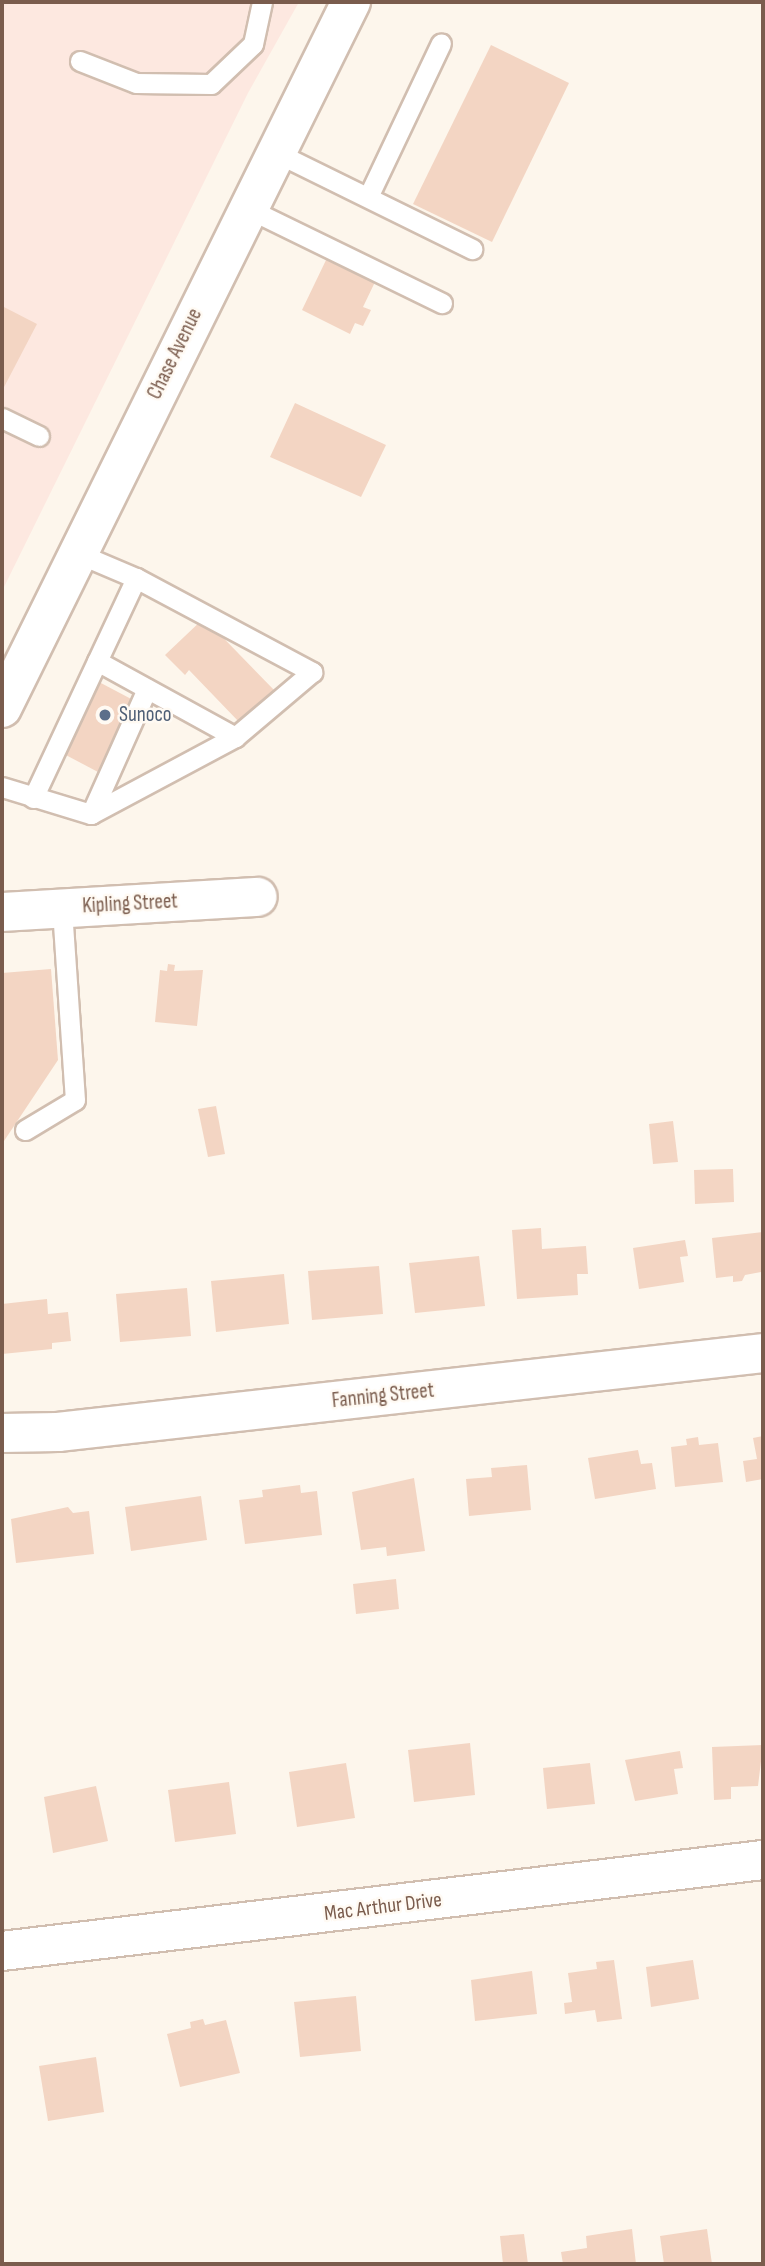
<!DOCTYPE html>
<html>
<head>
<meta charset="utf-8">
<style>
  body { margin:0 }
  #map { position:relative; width:765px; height:2266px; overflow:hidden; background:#fdf6ec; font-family:"Sofia Sans Condensed",sans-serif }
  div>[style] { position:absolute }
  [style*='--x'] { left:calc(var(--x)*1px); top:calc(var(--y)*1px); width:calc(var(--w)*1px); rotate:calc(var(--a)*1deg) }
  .commercial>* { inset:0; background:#fde8e0 }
  .building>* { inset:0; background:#f3d5c3 }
  .roads { filter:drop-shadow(2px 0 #d1beb0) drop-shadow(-2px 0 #d1beb0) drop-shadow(0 2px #d1beb0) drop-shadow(0 -2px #d1beb0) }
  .lane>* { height:19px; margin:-9.5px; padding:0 9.5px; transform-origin:9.5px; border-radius:9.5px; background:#fff }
  .street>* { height:38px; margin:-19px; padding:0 19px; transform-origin:19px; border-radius:19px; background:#fff }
  .secondary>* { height:38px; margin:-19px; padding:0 19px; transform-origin:19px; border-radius:19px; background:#fff }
  .dots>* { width:19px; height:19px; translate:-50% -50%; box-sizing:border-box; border:4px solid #fffaf3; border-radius:50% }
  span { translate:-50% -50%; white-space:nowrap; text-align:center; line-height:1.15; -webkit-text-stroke:5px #fffaf3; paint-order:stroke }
  .street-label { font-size:21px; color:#7a5c4d }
  .service-label { font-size:21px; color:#4e5e75 }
  .left { translate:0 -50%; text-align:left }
  .frame { position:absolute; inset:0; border:4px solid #7a5c4d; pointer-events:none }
</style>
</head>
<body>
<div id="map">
  <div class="commercial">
    <div style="clip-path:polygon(2px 2px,299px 2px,248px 93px,2px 591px)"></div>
  </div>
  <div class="building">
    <div style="clip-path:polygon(491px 45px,569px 83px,492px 242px,413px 204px)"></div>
    <div style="clip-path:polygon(327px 258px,375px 282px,363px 307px,371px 310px,363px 326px,355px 323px,350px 334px,302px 310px)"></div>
    <div style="clip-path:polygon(2px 306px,37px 324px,2px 391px)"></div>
    <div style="clip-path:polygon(295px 403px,386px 445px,361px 497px,270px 457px)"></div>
    <div style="clip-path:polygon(204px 618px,274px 690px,240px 723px,189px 670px,185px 675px,165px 655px)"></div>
    <div style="clip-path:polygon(99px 682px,135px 701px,98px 772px,62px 753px)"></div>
    <div style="clip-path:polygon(168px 964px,175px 965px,174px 971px,203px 970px,197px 1026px,155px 1022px,160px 970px,167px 971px)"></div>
    <div style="clip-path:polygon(51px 969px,58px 1060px,2px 1144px,2px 973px)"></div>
    <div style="clip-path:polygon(216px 1106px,225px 1154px,208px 1157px,198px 1109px)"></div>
    <div style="clip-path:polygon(673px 1121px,678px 1162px,653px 1164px,649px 1124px)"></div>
    <div style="clip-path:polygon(733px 1169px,734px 1202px,695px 1204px,694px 1170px)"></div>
    <div style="clip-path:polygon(541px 1228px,542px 1249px,586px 1246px,588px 1274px,577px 1274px,578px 1295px,517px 1299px,512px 1230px)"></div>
    <div style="clip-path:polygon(763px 1232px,761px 1272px,745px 1275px,742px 1281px,733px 1282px,733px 1276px,716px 1278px,712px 1238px)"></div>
    <div style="clip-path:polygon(685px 1240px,688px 1256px,680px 1257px,684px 1282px,639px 1289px,633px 1248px)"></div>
    <div style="clip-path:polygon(479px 1256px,485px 1306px,415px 1313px,409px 1263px)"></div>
    <div style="clip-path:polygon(379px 1266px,383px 1314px,312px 1320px,308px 1271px)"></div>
    <div style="clip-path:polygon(284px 1274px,289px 1324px,216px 1332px,211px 1281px)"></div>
    <div style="clip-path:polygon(187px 1288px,191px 1336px,120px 1342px,116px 1294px)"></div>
    <div style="clip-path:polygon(47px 1299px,48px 1314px,68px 1312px,71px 1341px,52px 1343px,52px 1349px,2px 1354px,2px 1304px)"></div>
    <div style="clip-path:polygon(763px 1436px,763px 1479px,746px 1482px,743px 1461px,757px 1459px,753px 1438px)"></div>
    <div style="clip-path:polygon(698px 1437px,699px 1445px,718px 1443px,723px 1482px,675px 1487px,671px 1447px,687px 1445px,686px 1439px)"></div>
    <div style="clip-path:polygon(638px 1450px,641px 1464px,652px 1463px,656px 1489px,595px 1499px,588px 1458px)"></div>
    <div style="clip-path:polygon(527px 1465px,531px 1510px,469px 1516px,466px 1479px,492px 1477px,491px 1468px)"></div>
    <div style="clip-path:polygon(414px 1478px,425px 1551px,387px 1556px,386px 1547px,361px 1550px,352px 1492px)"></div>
    <div style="clip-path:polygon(300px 1485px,301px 1493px,317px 1491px,322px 1535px,245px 1544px,239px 1500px,263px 1497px,262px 1490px)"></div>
    <div style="clip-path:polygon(201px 1496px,207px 1540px,131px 1551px,125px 1507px)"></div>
    <div style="clip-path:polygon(68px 1507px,73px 1513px,89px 1511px,94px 1554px,16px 1563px,11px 1519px)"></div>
    <div style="clip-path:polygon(396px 1579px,399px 1609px,356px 1614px,353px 1584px)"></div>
    <div style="clip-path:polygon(470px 1743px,475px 1795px,414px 1802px,408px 1750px)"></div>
    <div style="clip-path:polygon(763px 1745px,758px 1786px,731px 1787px,731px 1799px,714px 1800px,712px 1747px)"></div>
    <div style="clip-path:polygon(680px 1751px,683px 1768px,674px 1769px,678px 1794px,635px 1801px,625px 1760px)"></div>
    <div style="clip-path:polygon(346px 1763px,355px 1818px,297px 1827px,289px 1772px)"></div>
    <div style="clip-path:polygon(590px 1763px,595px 1804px,547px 1809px,543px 1768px)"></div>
    <div style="clip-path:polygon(229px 1782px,236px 1834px,175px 1842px,168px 1790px)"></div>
    <div style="clip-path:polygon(96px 1786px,108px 1841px,53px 1853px,44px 1797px)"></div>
    <div style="clip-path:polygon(614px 1960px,622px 2019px,597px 2022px,595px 2010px,565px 2014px,564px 2003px,572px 2002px,568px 1973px,597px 1969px,596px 1962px)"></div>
    <div style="clip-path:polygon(693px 1960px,699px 1999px,651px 2007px,646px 1967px)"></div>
    <div style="clip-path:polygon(532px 1971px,537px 2014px,475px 2021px,471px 1980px)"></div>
    <div style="clip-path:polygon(356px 1996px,361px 2051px,300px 2057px,294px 2002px)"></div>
    <div style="clip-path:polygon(203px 2019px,205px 2025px,226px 2020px,240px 2073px,180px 2087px,167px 2034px,191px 2028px,190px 2022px)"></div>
    <div style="clip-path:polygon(96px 2057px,104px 2112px,48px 2121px,39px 2066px)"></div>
    <div style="clip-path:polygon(632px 2229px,636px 2264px,563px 2264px,561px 2252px,587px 2248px,586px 2236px)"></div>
    <div style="clip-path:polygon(707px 2229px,712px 2264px,664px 2264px,660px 2236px)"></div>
    <div style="clip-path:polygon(524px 2234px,528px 2264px,503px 2264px,500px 2236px)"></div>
  </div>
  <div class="roads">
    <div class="lane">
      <div style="--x:80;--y:61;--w:60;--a:21.4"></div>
      <div style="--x:136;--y:83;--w:75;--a:0.8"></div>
      <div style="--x:211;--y:84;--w:58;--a:-43.6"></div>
      <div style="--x:253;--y:44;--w:43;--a:-77.9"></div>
      <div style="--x:275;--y:152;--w:220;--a:26.2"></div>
      <div style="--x:368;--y:197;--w:170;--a:-64.6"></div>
      <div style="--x:247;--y:208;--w:217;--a:26"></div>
      <div style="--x:2;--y:418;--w:41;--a:25.9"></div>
      <div style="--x:77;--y:553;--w:64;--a:23"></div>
      <div style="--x:136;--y:578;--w:200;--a:28.1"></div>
      <div style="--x:312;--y:672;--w:101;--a:139.8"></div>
      <div style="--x:235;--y:737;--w:163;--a:151.9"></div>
      <div style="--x:97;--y:661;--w:158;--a:28.8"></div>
      <div style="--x:2;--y:787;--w:93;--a:16.9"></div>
      <div style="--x:91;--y:814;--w:137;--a:-65.9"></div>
      <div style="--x:33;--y:798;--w:243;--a:-64.9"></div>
      <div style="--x:25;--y:1130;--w:58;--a:-31"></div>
      <div style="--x:75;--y:1100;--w:192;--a:-93.9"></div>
    </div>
    <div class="street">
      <div style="--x:2;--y:912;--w:256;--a:-3.4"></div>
      <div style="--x:2;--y:1433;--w:56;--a:-1"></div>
      <div style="--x:58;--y:1432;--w:709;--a:-6.39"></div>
      <div style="--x:2;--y:1951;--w:766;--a:-6.82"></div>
    </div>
    <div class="secondary">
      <div style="--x:2;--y:708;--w:788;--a:-63.7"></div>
    </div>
  </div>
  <div class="dots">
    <div style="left:105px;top:715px;background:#5c6f8a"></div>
  </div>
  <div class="street-label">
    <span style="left:175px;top:354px;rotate:-64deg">Chase Avenue</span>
    <span style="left:130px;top:904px;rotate:-3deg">Kipling Street</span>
    <span style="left:383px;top:1396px;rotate:-6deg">Fanning Street</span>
    <span style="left:383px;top:1907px;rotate:-7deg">Mac Arthur Drive</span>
  </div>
  <div class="service-label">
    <span class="left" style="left:119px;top:715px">Sunoco</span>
  </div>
  <div class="frame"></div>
</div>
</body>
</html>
